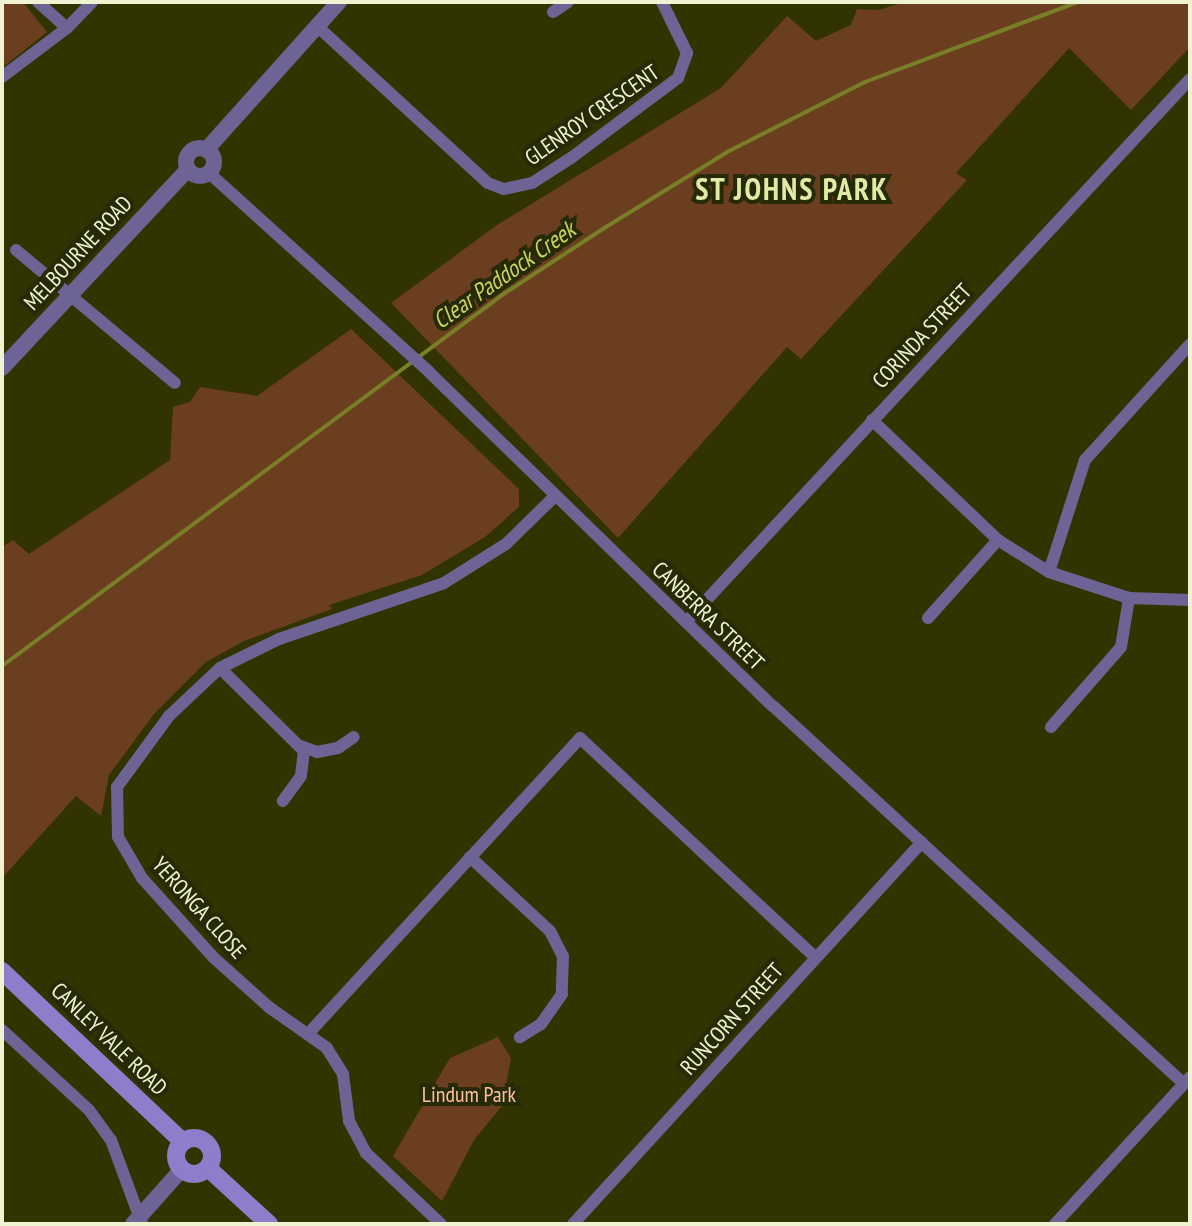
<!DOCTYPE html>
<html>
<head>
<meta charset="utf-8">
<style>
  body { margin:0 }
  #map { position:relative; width:1192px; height:1226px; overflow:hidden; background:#313400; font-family:"PT Sans Narrow",sans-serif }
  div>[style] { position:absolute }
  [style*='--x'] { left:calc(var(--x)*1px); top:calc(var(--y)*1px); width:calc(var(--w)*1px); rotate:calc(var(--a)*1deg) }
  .green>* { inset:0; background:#6a3e1f }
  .stream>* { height:4px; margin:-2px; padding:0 2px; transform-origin:2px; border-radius:2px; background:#797f26 }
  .minor>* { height:12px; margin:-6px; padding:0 6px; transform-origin:6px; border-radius:6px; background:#6d6394 }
  .tertiary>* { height:16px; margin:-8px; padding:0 8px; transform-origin:8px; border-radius:8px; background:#6d6394 }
  .tertiary>.ring { margin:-8px; padding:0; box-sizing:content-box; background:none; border:16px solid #6d6394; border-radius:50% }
  .secondary>* { height:18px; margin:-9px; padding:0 9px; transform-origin:9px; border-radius:9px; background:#8f7dcb }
  .secondary>.ring { margin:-9px; padding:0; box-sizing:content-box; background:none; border:18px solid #8f7dcb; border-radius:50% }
  span { translate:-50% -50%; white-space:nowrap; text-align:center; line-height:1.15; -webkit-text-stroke:8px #272a07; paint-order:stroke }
  .street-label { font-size:22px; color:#eff3d2 }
  .park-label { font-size:22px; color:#fcc19c }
  .water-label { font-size:24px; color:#cbd461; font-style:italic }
  .district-label { font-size:30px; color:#e2eaa7; font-weight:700; letter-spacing:2px }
  .frame { position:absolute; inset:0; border:4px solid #eff3d2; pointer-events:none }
</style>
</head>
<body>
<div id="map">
  <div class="green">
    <div style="clip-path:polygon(2px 2px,23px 2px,47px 32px,2px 68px)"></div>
    <div style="clip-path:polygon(903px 2px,1190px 2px,1190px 47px,1131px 110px,1069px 48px,956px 173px,967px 180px,801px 359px,787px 347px,618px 538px,391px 303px,497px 225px,721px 88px,787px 16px,816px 41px,851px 25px,857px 9px,879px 10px)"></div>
    <div style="clip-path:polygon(351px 329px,519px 489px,519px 507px,485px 537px,422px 575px,329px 605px,332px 609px,244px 641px,206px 662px,154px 714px,109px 775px,101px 816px,76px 796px,2px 878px,2px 547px,13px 540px,29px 554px,170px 460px,173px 407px,190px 402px,200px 387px,257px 396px)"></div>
    <div style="clip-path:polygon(498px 1037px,511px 1058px,502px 1106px,474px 1140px,442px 1201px,393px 1156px,450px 1058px)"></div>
  </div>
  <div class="stream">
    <div style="--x:2;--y:666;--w:626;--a:-36.56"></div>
    <div style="--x:505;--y:293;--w:121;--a:-33.2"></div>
    <div style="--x:606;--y:227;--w:145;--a:-31.7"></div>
    <div style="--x:729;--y:151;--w:153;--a:-26.9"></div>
    <div style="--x:865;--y:82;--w:228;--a:-20.6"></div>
  </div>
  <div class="minor">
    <div style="--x:38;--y:2;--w:39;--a:42"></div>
    <div style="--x:553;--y:12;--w:18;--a:-34"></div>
    <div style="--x:317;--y:26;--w:232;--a:42.6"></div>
    <div style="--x:488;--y:183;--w:17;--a:21"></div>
    <div style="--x:504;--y:189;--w:29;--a:-12"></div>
    <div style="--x:532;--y:183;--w:46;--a:-32.7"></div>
    <div style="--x:571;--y:158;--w:134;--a:-36.8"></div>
    <div style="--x:678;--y:78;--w:27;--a:-70"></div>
    <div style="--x:687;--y:53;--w:57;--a:-116.1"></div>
    <div style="--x:2;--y:77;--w:81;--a:-37"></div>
    <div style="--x:67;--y:28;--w:36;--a:-46"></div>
    <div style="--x:208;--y:172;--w:298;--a:42.1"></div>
    <div style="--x:429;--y:372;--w:479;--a:44.2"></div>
    <div style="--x:773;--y:706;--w:558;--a:42.6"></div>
    <div style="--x:16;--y:250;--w:207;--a:39.9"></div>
    <div style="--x:872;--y:420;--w:174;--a:43.6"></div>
    <div style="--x:998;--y:540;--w:60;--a:32.1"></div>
    <div style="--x:1049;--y:572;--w:84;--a:18"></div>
    <div style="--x:1129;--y:598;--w:61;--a:1.9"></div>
    <div style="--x:1049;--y:572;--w:118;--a:-72.2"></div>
    <div style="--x:1085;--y:460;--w:156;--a:-47.8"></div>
    <div style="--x:928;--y:618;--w:105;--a:-48.1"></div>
    <div style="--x:686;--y:622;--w:741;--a:-47.13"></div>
    <div style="--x:220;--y:668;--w:118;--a:44.7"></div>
    <div style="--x:304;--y:751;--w:25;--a:97"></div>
    <div style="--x:301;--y:776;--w:31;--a:126"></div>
    <div style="--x:1051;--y:727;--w:106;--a:-48.8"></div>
    <div style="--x:1121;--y:647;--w:50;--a:-80.7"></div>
    <div style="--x:300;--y:746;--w:18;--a:19"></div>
    <div style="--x:317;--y:752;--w:21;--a:-11"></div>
    <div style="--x:338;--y:748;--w:19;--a:-35"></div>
    <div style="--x:470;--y:857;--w:109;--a:42.8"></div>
    <div style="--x:550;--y:931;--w:28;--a:63"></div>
    <div style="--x:563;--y:956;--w:38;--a:92"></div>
    <div style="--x:562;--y:994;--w:37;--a:125"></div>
    <div style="--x:541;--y:1024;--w:25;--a:148"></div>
    <div style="--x:2;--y:1030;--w:118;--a:42.6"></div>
    <div style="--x:89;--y:1110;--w:37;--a:54"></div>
    <div style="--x:111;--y:1140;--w:90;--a:69.7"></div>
    <div style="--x:308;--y:1034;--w:402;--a:-47.4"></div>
    <div style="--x:580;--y:738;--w:321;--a:43"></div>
    <div style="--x:441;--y:1224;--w:103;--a:-136.6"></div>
    <div style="--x:366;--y:1153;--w:36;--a:-118"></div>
    <div style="--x:349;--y:1121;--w:47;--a:-97.3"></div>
    <div style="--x:343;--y:1074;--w:31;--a:-122"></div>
    <div style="--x:327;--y:1048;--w:70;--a:-144.9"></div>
    <div style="--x:270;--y:1008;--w:75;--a:-138.2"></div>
    <div style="--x:214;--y:958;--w:108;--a:-132"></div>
    <div style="--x:142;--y:878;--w:48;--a:-120.3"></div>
    <div style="--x:118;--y:837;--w:50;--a:-91.1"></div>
    <div style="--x:117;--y:787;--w:88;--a:-53.8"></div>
    <div style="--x:169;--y:716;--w:70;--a:-43.3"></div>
    <div style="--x:220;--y:668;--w:66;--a:-26.2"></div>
    <div style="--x:279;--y:639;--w:174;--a:-18.7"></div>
    <div style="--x:444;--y:583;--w:73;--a:-32.2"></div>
    <div style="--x:506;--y:544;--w:67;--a:-44.4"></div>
    <div style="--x:573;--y:1224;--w:517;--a:-47.58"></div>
    <div style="--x:1055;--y:1224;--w:200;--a:-47.4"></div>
  </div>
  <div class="tertiary">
    <div class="ring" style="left:186px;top:148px;width:12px;height:12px"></div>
    <div style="--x:206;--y:150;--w:199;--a:-48.1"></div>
    <div style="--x:2;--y:368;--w:272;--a:-46.9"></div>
    <div style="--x:133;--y:1224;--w:74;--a:-48.3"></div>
  </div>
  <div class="secondary">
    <div style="--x:2;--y:971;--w:249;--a:43.4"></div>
    <div class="ring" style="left:176px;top:1138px;width:18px;height:18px"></div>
    <div style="--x:208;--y:1168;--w:83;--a:42.6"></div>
  </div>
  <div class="street-label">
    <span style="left:592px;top:115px;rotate:-35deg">GLENROY CRESCENT</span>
    <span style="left:78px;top:253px;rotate:-47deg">MELBOURNE ROAD</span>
    <span style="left:922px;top:336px;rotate:-47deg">CORINDA STREET</span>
    <span style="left:708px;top:616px;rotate:44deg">CANBERRA STREET</span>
    <span style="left:199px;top:908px;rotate:48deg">YERONGA CLOSE</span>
    <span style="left:732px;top:1019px;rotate:-48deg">RUNCORN STREET</span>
    <span style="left:109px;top:1039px;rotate:44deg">CANLEY VALE ROAD</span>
  </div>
  <div class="park-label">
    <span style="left:469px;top:1095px">Lindum Park</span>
  </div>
  <div class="water-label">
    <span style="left:504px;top:275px;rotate:-35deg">Clear Paddock Creek</span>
  </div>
  <div class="district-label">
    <span style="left:792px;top:189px">ST JOHNS PARK</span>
  </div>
  <div class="frame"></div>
</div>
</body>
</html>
